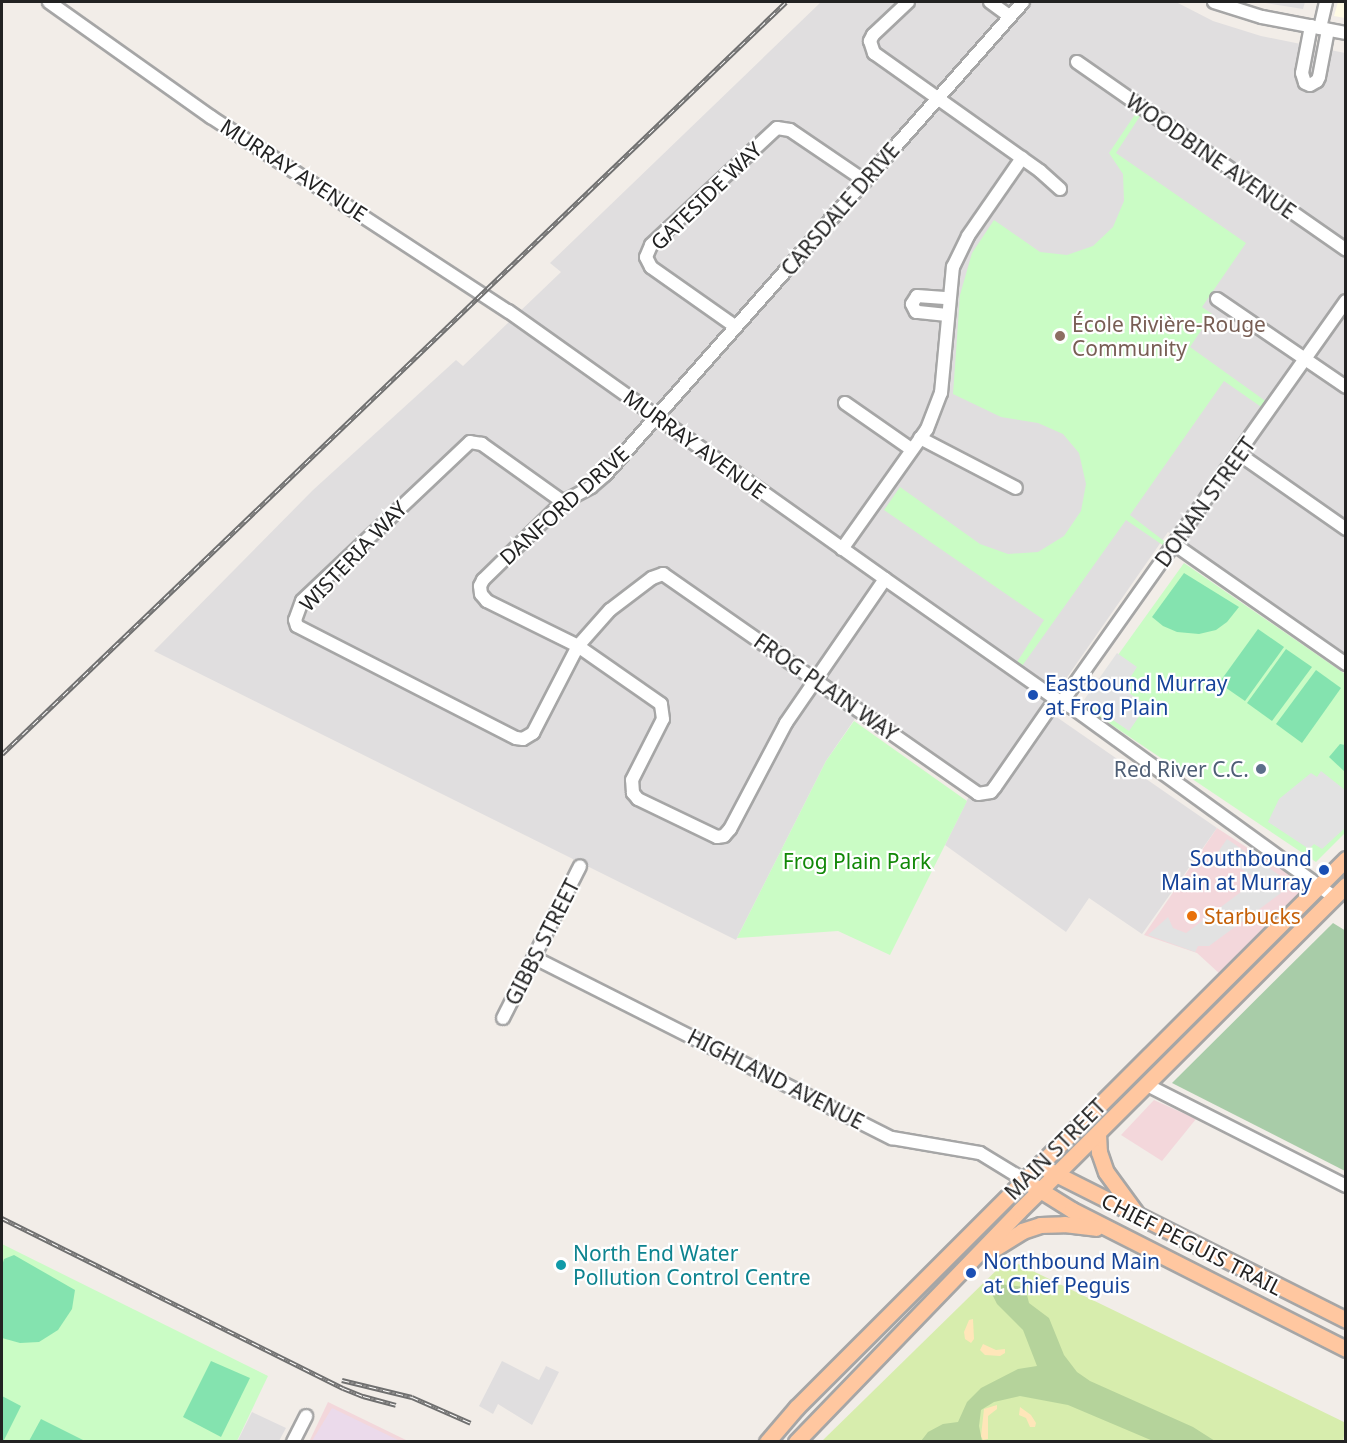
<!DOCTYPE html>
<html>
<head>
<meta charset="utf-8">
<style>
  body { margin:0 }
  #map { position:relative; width:1347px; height:1443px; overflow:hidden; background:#f2ede8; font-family:"Noto Sans",sans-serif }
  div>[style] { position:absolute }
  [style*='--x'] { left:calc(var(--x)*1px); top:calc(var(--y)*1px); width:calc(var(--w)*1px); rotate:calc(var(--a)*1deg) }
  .residential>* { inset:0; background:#e0dedf }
  .commercial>* { inset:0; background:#f3d7db }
  .industrial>* { inset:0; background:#ebdaeb }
  .education>* { inset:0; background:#fffbe4 }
  .grass>* { inset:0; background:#d7edad }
  .forest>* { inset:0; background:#b5d39b }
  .sand>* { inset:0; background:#ffe6b9 }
  .cemetery>* { inset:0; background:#a8cca8 }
  .park>* { inset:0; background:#cafcc5 }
  .pitch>* { inset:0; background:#84e3af }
  .parking>* { inset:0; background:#e2e2e2 }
  .roads { filter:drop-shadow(2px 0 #a6a6a6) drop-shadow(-2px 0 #a6a6a6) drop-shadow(0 2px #a6a6a6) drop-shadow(0 -2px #a6a6a6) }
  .minor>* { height:12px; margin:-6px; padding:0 6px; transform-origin:6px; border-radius:6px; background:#fff }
  .major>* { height:15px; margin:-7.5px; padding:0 7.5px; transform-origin:7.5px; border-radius:7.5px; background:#ffc7a0 }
  .rail>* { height:4.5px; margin-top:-2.25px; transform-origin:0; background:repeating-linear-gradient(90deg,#fff 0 7px,#707070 0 14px); box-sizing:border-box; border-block:2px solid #707070 }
  .dots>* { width:16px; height:16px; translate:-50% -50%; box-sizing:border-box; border:3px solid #fff; border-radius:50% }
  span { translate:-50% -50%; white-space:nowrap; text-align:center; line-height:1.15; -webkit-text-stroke:4.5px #fff; paint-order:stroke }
  .street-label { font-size:21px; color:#222 }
  .education-label { font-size:21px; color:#785e54 }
  .left { translate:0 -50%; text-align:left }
  .transit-label { font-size:21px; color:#164399 }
  .right { translate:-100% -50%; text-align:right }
  .service-label { font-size:21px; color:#4e5e75 }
  .park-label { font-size:21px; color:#118807 }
  .food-label { font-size:21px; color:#c56008 }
  .culture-label { font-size:21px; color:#0d838f }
  .frame { position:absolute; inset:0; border:3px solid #222; pointer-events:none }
</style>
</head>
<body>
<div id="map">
  <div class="residential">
    <div style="clip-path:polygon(821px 2px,1176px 2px,1213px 21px,1261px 36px,1345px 53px,1345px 656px,1168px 532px,1045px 709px,1217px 828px,1142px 934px,1089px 898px,1066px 932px,945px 845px,976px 782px,865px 704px,826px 761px,736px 940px,154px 651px,313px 490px,456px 360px,463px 366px,561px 272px,550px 263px)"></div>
    <div style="clip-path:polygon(1259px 2px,1305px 2px,1303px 9px)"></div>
    <div style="clip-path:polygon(502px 1361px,539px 1380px,546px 1366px,559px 1372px,532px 1425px,498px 1404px,493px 1414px,479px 1406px)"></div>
    <div style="clip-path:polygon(252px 1412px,286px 1428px,279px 1441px,237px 1442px)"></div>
  </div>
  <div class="commercial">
    <div style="clip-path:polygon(1217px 828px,1308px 887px,1220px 974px,1197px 953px,1144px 935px)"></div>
    <div style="clip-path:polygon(1154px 1100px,1196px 1119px,1162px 1161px,1121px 1135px)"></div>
    <div style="clip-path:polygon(328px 1402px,408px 1441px,309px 1442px)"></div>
  </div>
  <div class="industrial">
    <div style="clip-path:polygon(332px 1408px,400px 1441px,312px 1441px)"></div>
  </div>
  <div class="education">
    <div style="clip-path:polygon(1338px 2px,1345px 2px,1345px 18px,1334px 16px)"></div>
  </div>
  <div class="grass">
    <div style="clip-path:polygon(1008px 1259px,1346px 1423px,1343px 1442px,821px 1442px)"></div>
  </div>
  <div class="forest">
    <div style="clip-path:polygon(1000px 1284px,1025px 1287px,1029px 1303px,1049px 1318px,1064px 1355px,1077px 1372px,1090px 1381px,1193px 1427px,1215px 1441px,1153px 1441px,1068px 1405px,1020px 1396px,994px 1402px,981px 1410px,979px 1426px,982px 1441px,921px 1441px,928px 1432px,943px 1424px,958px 1422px,967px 1402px,981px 1388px,1018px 1369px,1037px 1366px,1023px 1330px,997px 1304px,991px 1292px)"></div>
  </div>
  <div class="sand">
    <div style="clip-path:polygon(973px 1319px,974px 1339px,971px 1343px,965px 1339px,964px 1332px,969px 1320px)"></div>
    <div style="clip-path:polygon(983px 1344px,996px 1350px,1005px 1349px,1005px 1353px,1000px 1356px,985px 1355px,980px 1350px)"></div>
    <div style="clip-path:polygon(997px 1405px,997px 1409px,988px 1416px,988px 1439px,983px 1440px,981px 1436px,984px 1409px)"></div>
    <div style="clip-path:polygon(1020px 1407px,1031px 1415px,1036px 1423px,1035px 1427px,1030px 1427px,1026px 1418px,1019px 1415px)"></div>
  </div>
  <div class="cemetery">
    <div style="clip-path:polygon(1333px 923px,1346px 931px,1345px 1171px,1172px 1083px)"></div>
  </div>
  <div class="park">
    <div style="clip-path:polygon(1138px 110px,1142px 113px,1116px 153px,1246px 243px,1202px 307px,1212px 314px,1190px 347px,1271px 405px,1267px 411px,1224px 381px,1130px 515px,1172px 547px,1170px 550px,1126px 520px,1022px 666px,1017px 662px,1044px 620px,884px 510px,900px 487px,980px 544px,1008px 554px,1038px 552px,1064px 536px,1081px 511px,1086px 484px,1079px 453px,1063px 434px,1038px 423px,1001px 417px,953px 394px,960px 295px,972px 253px,994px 220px,1040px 252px,1067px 255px,1093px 246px,1113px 227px,1124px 201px,1123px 174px,1109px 153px)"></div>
    <div style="clip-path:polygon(1184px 563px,1345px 674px,1345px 833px,1316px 862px,1082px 705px)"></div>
    <div style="clip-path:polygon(854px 721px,967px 801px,890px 955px,838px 931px,737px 938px,826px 761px)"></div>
    <div style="clip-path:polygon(2px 1244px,268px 1376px,237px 1441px,2px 1441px)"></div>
  </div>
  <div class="pitch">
    <div style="clip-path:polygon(1184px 573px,1239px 607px,1227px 622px,1216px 630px,1199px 634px,1177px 632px,1163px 626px,1152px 617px)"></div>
    <div style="clip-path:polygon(1258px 629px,1284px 647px,1245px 701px,1219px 683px)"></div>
    <div style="clip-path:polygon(1286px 649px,1312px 667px,1272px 721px,1247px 703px)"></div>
    <div style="clip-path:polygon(1316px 670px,1341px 688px,1302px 743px,1276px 724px)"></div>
    <div style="clip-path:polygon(1340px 744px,1345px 745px,1345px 772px,1329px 757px)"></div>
    <div style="clip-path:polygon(14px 1255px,75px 1290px,72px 1309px,58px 1330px,39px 1342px,20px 1343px,2px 1338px,2px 1266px,4px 1259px)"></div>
    <div style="clip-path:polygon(211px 1361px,250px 1378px,221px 1437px,183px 1417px)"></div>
    <div style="clip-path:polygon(2px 1396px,21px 1406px,3px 1442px,2px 1441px)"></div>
    <div style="clip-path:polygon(41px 1419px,85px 1441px,29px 1441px)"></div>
  </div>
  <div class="parking">
    <div style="clip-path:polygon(1117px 653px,1137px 667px,1123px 689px,1147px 705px,1129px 731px,1084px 700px)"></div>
    <div style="clip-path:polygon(1321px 771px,1345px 790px,1345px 828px,1322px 849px,1314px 844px,1309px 849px,1268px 822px,1279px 799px,1311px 773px,1317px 777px)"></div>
    <div style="clip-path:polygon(1227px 839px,1282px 877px,1277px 884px,1281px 893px,1209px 946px,1198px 946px,1195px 952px,1148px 935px,1168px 917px,1173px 928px,1186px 933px,1257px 880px,1218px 852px)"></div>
  </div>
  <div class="roads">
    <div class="minor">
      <div style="--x:49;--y:2;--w:199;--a:35.4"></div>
      <div style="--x:211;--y:117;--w:355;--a:33.2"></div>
      <div style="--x:508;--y:311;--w:463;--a:35.4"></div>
      <div style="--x:885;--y:579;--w:209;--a:35.1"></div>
      <div style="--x:1056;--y:699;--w:19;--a:28"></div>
      <div style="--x:1073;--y:708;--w:322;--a:35.9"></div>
      <div style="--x:908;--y:2;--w:48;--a:136.7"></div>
      <div style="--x:873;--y:35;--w:7;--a:117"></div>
      <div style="--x:870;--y:41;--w:13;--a:72"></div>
      <div style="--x:874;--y:53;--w:204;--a:35.4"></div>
      <div style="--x:1040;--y:171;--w:27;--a:42"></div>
      <div style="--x:990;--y:2;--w:24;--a:36"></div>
      <div style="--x:1214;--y:2;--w:50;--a:17.4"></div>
      <div style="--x:1262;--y:17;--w:86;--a:10.8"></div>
      <div style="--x:1311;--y:26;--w:48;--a:100.8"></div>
      <div style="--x:1302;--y:73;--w:10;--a:73"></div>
      <div style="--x:1305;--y:83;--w:5;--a:22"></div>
      <div style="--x:1310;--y:85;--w:8;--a:-30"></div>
      <div style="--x:1317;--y:81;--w:4;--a:-63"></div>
      <div style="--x:1319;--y:77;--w:48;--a:-79.2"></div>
      <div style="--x:1320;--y:28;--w:27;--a:-77"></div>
      <div style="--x:1077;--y:62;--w:328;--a:34.9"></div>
      <div style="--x:1217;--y:299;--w:156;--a:34.3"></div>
      <div style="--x:947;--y:315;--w:31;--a:-174"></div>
      <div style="--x:916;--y:312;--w:9;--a:-117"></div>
      <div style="--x:912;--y:304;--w:9;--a:-58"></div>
      <div style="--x:917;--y:296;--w:31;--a:4"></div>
      <div style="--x:736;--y:327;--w:104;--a:-144.8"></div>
      <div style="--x:651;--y:267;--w:11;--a:-117"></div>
      <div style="--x:646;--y:257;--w:13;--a:-67"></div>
      <div style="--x:651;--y:245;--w:172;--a:-42.9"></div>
      <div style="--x:777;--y:128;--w:13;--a:9"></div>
      <div style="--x:790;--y:130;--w:91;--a:34.2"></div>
      <div style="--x:845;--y:403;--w:80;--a:34.9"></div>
      <div style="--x:920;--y:438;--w:108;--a:27.5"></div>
      <div style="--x:1239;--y:454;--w:131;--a:35"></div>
      <div style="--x:563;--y:502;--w:100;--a:-144.4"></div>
      <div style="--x:482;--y:444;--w:12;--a:-171"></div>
      <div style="--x:470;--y:442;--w:231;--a:136.6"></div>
      <div style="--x:302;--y:601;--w:20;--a:110"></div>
      <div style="--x:295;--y:620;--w:6;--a:72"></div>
      <div style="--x:297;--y:626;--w:246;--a:27.1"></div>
      <div style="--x:516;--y:738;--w:7;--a:8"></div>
      <div style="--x:523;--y:739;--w:12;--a:-31"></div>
      <div style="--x:533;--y:733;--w:98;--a:-62.7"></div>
      <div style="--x:578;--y:646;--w:48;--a:-48.4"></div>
      <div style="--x:610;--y:610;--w:53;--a:-37.3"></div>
      <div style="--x:652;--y:578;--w:12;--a:-20"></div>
      <div style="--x:663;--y:574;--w:384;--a:34.9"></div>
      <div style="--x:978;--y:794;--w:13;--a:-9"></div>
      <div style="--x:991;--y:792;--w:6;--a:-51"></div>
      <div style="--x:995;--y:787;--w:107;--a:-55.3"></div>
      <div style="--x:1174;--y:544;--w:210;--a:34.9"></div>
      <div style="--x:842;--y:549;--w:147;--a:-54.7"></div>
      <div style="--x:927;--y:429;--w:39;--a:-69"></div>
      <div style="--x:941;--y:393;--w:127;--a:-84.6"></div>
      <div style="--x:953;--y:267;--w:34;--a:-64"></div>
      <div style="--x:968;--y:236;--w:95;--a:-55.3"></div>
      <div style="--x:885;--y:579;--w:175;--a:124.5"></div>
      <div style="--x:786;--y:723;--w:120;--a:117.8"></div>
      <div style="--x:730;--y:829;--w:9;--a:131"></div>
      <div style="--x:724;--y:836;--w:7;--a:172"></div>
      <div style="--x:717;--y:837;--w:88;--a:-154.3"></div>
      <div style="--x:638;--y:799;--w:8;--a:-130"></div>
      <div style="--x:633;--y:793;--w:13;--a:-94"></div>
      <div style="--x:632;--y:780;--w:68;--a:-63.1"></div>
      <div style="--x:663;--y:719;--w:15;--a:-98"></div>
      <div style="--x:661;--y:704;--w:101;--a:-145.1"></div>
      <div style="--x:578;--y:646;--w:102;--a:-153.7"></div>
      <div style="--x:487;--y:601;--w:9;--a:-131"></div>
      <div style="--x:481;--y:594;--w:8;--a:-97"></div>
      <div style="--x:480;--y:586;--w:7;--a:-63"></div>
      <div style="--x:483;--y:580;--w:112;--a:-44.3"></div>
      <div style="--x:563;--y:502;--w:32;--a:-28"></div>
      <div style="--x:591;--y:487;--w:18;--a:-41"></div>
      <div style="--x:605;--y:475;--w:631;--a:-48.53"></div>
      <div style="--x:1062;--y:702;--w:491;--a:-54.7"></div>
      <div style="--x:535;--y:958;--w:400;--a:26.8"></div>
      <div style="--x:892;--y:1138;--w:89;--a:9.7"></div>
      <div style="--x:980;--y:1153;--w:52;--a:31.5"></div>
      <div style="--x:503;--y:1018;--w:170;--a:-63.1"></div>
      <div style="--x:1147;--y:1085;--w:223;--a:26.9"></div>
      <div style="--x:293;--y:1442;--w:29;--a:-63"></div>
    </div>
    <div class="major">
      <div style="--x:1098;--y:1134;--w:18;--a:87"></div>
      <div style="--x:1099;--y:1152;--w:21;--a:71"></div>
      <div style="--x:1106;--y:1172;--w:51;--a:53.8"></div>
      <div style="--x:1048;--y:1170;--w:334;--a:26.7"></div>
      <div style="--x:1032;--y:1185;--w:47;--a:32"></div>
      <div style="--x:1072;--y:1210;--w:307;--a:26.9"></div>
      <div style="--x:989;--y:1252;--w:39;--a:-32"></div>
      <div style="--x:1022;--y:1231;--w:19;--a:-18"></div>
      <div style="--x:1040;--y:1225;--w:24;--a:-2"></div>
      <div style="--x:1064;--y:1224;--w:32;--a:7"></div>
      <div style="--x:767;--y:1442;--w:45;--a:-49.5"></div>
      <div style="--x:796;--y:1408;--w:777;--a:-44.95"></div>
      <div style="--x:796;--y:1442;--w:321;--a:-46"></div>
      <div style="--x:1019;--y:1211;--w:462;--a:-44.9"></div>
    </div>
  </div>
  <div class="rail">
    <div style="--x:2;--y:754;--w:1086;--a:-43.81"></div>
    <div style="--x:2;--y:1218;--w:381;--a:26.5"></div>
    <div style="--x:343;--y:1388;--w:22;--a:22"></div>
    <div style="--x:363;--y:1396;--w:34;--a:15"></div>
    <div style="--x:342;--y:1380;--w:72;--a:13.7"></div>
    <div style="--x:412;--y:1397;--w:64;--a:23.8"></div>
  </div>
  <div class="dots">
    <div style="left:1060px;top:336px;background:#8d6e63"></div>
    <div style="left:1033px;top:695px;background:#1a4fb4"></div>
    <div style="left:1261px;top:769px;background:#5c6f8a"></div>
    <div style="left:1324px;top:870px;background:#1a4fb4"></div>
    <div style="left:1192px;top:916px;background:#e8710a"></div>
    <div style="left:561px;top:1265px;background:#0f9aa8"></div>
    <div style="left:971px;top:1273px;background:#1a4fb4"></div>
  </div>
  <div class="street-label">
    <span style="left:1211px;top:156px;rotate:35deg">WOODBINE AVENUE</span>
    <span style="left:294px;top:170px;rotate:33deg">MURRAY AVENUE</span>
    <span style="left:706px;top:196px;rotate:-44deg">GATESIDE WAY</span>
    <span style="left:840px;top:209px;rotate:-49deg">CARSDALE DRIVE</span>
    <span style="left:695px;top:444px;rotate:36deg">MURRAY AVENUE</span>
    <span style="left:1205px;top:502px;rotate:-54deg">DONAN STREET</span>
    <span style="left:564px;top:505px;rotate:-42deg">DANFORD DRIVE</span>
    <span style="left:353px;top:556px;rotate:-46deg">WISTERIA WAY</span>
    <span style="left:826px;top:687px;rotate:35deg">FROG PLAIN WAY</span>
    <span style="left:542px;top:942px;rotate:-63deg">GIBBS STREET</span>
    <span style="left:776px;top:1079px;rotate:27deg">HIGHLAND AVENUE</span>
    <span style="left:1055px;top:1149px;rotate:-45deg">MAIN STREET</span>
    <span style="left:1192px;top:1244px;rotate:27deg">CHIEF PEGUIS TRAIL</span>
  </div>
  <div class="education-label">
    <span class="left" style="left:1072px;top:336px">École Rivière-Rouge<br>Community</span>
  </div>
  <div class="transit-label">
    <span class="left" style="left:1045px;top:695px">Eastbound Murray<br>at Frog Plain</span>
    <span class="right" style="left:1312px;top:870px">Southbound<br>Main at Murray</span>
    <span class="left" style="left:983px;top:1273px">Northbound Main<br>at Chief Peguis</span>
  </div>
  <div class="service-label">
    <span class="right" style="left:1249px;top:769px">Red River C.C.</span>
  </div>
  <div class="park-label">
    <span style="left:857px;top:861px">Frog Plain Park</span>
  </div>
  <div class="food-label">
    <span class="left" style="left:1204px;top:916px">Starbucks</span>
  </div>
  <div class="culture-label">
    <span class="left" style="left:573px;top:1265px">North End Water<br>Pollution Control Centre</span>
  </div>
  <div class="frame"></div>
</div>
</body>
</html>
